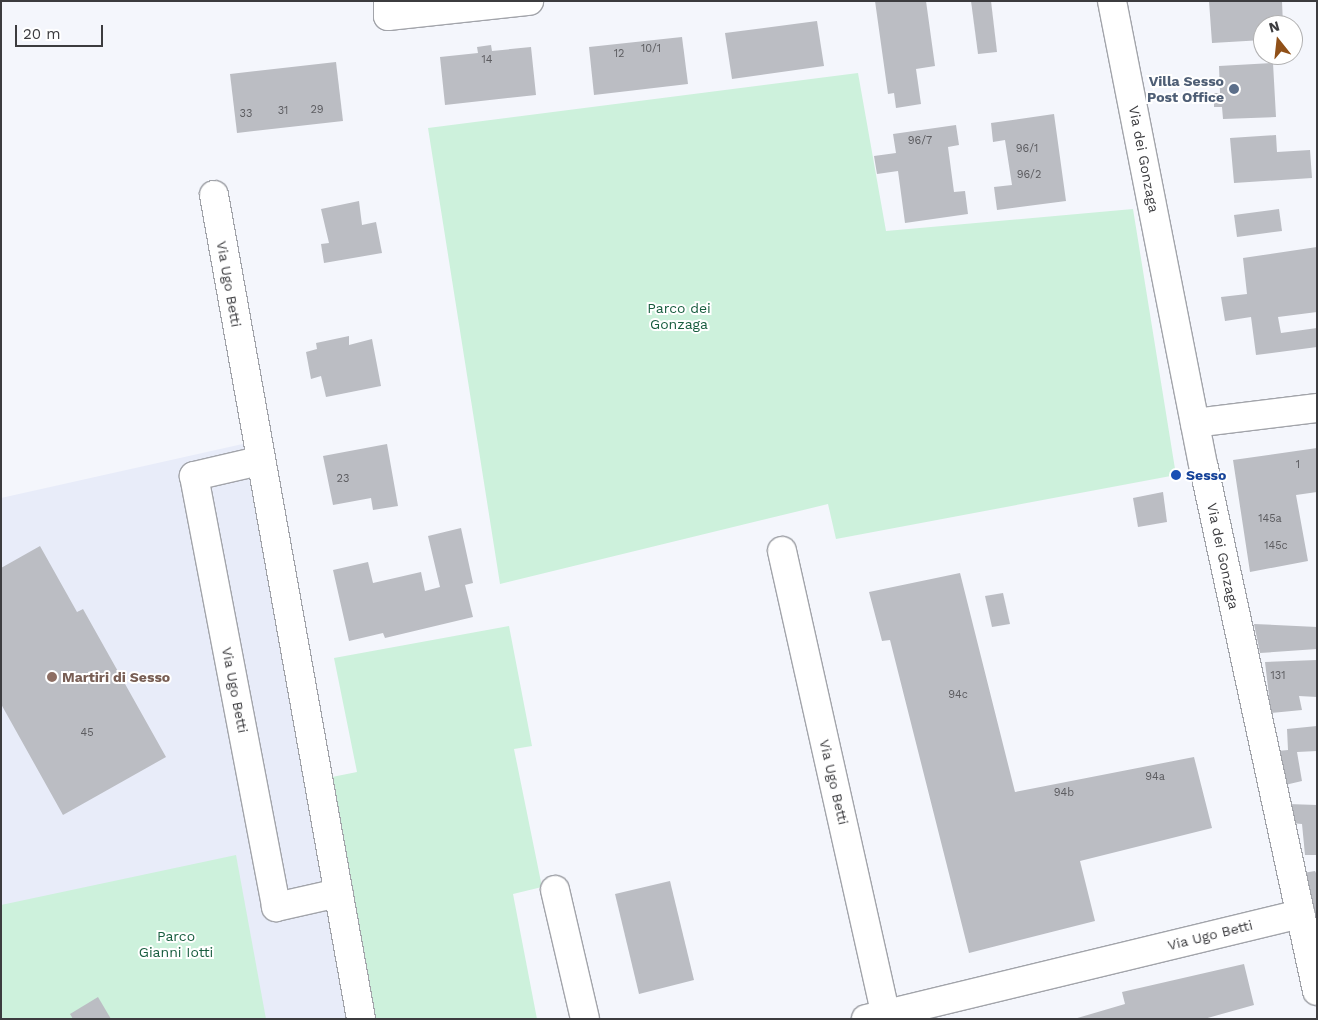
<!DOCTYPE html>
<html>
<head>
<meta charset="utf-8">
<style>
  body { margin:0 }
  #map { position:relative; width:1318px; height:1020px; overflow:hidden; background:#f4f6fc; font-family:"Work Sans",sans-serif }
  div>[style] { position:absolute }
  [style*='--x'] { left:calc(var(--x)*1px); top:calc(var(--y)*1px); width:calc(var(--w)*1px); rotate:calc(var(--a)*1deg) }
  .built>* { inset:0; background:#e8ecf9 }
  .green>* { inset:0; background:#cdf1dc }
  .building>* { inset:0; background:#bbbdc3 }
  .roads { filter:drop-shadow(1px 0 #a2a4aa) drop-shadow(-1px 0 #a2a4aa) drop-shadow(0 1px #a2a4aa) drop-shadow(0 -1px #a2a4aa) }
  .minor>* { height:28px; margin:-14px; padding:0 14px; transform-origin:14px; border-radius:14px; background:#fff }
  .major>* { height:28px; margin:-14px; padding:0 14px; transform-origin:14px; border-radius:14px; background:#fff }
  .dots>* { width:14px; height:14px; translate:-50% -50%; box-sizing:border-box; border:2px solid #fff; border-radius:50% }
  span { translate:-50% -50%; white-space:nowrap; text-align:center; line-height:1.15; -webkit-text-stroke:4px #fff; paint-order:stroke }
  .number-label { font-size:11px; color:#5c5c60 }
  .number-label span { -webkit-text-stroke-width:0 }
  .service-label { font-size:14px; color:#4e5e75; font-weight:700 }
  .right { translate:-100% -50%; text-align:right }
  .street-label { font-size:14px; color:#3c3c3f }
  .park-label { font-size:14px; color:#175c3e }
  .transit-label { font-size:14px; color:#164399; font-weight:700 }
  .left { translate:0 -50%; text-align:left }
  .education-label { font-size:14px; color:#785e54; font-weight:700 }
  .frame { position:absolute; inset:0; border:2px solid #3c3c3f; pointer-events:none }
  .north { position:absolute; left:1253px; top:15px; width:50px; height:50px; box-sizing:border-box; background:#fff; border:1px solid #b1b1b2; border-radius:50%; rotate:344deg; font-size:14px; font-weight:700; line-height:20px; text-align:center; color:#3c3c3f }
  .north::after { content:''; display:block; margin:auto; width:18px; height:22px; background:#905018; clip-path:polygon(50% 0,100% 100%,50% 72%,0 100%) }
  .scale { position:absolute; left:15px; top:25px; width:88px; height:22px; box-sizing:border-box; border:2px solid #3c3c3f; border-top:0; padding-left:6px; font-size:15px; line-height:18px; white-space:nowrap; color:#3c3c3f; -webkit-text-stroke:4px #fff; paint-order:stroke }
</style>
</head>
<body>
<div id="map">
  <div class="built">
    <div style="clip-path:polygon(256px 441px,361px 1019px,1px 1019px,1px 498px)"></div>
  </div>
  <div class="green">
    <div style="clip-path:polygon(858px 73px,886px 231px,1133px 209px,1176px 475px,836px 539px,828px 504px,500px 584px,428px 128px)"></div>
    <div style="clip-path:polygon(509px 626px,532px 746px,514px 749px,542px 887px,513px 894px,537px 1019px,361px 1019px,317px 780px,357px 772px,334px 658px)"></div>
    <div style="clip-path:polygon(236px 855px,266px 1019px,1px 1019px,1px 905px)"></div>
  </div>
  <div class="building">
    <div style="clip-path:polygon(875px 1px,926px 1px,935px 66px,916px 69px,921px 104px,896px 108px,894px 93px,888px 94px)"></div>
    <div style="clip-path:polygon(971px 1px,991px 1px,997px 52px,978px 54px)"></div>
    <div style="clip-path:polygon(1209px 1px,1282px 1px,1283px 25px,1263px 25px,1263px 40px,1212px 43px)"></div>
    <div style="clip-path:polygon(817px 21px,824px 66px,732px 79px,725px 33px)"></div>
    <div style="clip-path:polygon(682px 37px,688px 84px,594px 95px,589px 47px)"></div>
    <div style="clip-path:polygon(491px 45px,492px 51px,531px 47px,536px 95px,445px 105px,440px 57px,478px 53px,477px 47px)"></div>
    <div style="clip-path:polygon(336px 62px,343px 121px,237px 133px,230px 74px)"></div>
    <div style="clip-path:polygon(1273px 63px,1276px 117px,1223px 119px,1222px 107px,1214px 107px,1214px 93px,1220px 93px,1219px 66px)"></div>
    <div style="clip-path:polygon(1054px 114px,1066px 201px,997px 210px,994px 187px,1012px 185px,1005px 140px,993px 142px,991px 123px)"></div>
    <div style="clip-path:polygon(956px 125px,959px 145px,948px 147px,954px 192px,965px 191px,968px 214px,905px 223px,898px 171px,877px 174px,874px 156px,896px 153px,893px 134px)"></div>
    <div style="clip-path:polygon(1276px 135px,1277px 152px,1310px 150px,1312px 178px,1234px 183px,1230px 138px)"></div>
    <div style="clip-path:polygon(359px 201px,362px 225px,376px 222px,382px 253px,324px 263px,321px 244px,329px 243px,321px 209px)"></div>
    <div style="clip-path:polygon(1279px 209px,1282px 231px,1237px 237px,1234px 215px)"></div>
    <div style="clip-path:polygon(1317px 247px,1317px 312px,1278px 317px,1281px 333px,1317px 328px,1317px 347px,1256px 355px,1251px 317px,1225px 321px,1221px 297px,1247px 294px,1243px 258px)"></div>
    <div style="clip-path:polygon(349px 336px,349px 345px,372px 339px,381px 386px,326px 397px,321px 376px,311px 379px,306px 352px,317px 349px,316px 343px)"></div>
    <div style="clip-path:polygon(387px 444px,398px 506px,373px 510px,371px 498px,333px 505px,323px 456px)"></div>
    <div style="clip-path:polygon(1317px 448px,1317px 492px,1296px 495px,1308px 561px,1250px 572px,1233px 460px)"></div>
    <div style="clip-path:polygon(1163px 492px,1167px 522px,1138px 527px,1133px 498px)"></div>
    <div style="clip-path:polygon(461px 528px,473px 583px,465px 585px,473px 617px,385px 638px,383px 633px,349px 641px,333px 570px,368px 562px,373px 583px,421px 572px,425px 591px,440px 587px,428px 536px)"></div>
    <div style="clip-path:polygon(40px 546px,77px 612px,83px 609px,166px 757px,63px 815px,1px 704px,1px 568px)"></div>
    <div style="clip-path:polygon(960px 573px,1015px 792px,1194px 757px,1212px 828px,1080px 861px,1095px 921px,969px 953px,890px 640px,882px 641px,869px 592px)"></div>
    <div style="clip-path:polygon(1003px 593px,1010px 624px,992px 627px,985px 596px)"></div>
    <div style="clip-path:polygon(1254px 624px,1317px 627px,1317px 649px,1260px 653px)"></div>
    <div style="clip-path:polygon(1317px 660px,1317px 697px,1299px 696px,1302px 710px,1271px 713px,1265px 662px)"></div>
    <div style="clip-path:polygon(1317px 726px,1317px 751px,1297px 752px,1302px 781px,1285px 785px,1278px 751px,1288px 750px,1287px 729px)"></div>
    <div style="clip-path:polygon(1288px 804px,1317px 805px,1317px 855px,1305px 855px,1302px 824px,1290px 823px)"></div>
    <div style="clip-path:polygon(1315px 871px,1317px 875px,1317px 917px,1314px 917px,1303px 873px)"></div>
    <div style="clip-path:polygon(670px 881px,694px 980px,639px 994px,615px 894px)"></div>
    <div style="clip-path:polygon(1244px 964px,1254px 1005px,1204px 1019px,1074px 1019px,1125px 1004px,1122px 992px)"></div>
    <div style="clip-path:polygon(98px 997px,111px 1019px,73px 1019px,70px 1014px)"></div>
  </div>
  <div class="roads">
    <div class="minor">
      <div style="--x:388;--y:1;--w:15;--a:90"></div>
      <div style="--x:388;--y:16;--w:142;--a:-6.1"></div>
      <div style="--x:214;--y:195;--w:837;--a:79.88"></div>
      <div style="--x:1195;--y:423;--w:123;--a:-7"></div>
      <div style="--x:259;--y:461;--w:67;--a:167"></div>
      <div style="--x:194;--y:476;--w:439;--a:79.2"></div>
      <div style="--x:276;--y:907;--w:64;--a:-12.7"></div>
      <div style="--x:782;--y:551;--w:480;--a:77.4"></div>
      <div style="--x:555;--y:890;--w:132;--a:76.9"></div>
      <div style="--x:866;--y:1019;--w:447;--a:-13.6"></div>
    </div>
    <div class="major">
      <div style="--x:1112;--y:1;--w:476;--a:78.9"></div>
      <div style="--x:1204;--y:468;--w:535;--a:77.81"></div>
    </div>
  </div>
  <div class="dots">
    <div style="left:1234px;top:89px;background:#5c6f8a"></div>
    <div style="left:1176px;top:475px;background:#1a4fb4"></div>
    <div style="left:52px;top:677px;background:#8d6e63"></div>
  </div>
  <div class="number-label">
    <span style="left:651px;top:49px">10/1</span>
    <span style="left:619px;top:54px">12</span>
    <span style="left:487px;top:60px">14</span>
    <span style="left:317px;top:110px">29</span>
    <span style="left:283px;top:111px">31</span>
    <span style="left:246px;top:114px">33</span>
    <span style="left:920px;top:141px">96/7</span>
    <span style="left:1027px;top:149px">96/1</span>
    <span style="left:1029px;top:175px">96/2</span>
    <span style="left:1298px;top:465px">1</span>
    <span style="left:343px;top:479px">23</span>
    <span style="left:1270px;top:519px">145a</span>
    <span style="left:1276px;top:546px">145c</span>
    <span style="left:1278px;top:676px">131</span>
    <span style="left:958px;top:695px">94c</span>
    <span style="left:87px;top:733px">45</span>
    <span style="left:1155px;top:777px">94a</span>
    <span style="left:1064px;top:793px">94b</span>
  </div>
  <div class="service-label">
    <span class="right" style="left:1224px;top:89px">Villa Sesso<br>Post Office</span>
  </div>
  <div class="street-label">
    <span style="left:1144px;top:159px;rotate:79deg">Via dei Gonzaga</span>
    <span style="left:229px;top:284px;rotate:80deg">Via Ugo Betti</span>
    <span style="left:1223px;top:556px;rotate:78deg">Via dei Gonzaga</span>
    <span style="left:235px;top:690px;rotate:79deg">Via Ugo Betti</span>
    <span style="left:834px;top:782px;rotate:77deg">Via Ugo Betti</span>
    <span style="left:1210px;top:935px;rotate:-14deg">Via Ugo Betti</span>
  </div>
  <div class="park-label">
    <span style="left:679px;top:316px">Parco dei<br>Gonzaga</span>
    <span style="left:176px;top:944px">Parco<br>Gianni Iotti</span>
  </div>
  <div class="transit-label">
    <span class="left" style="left:1186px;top:475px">Sesso</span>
  </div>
  <div class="education-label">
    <span class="left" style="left:62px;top:677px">Martiri di Sesso</span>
  </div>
  <div class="frame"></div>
  <div class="north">N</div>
  <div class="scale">20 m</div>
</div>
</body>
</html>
